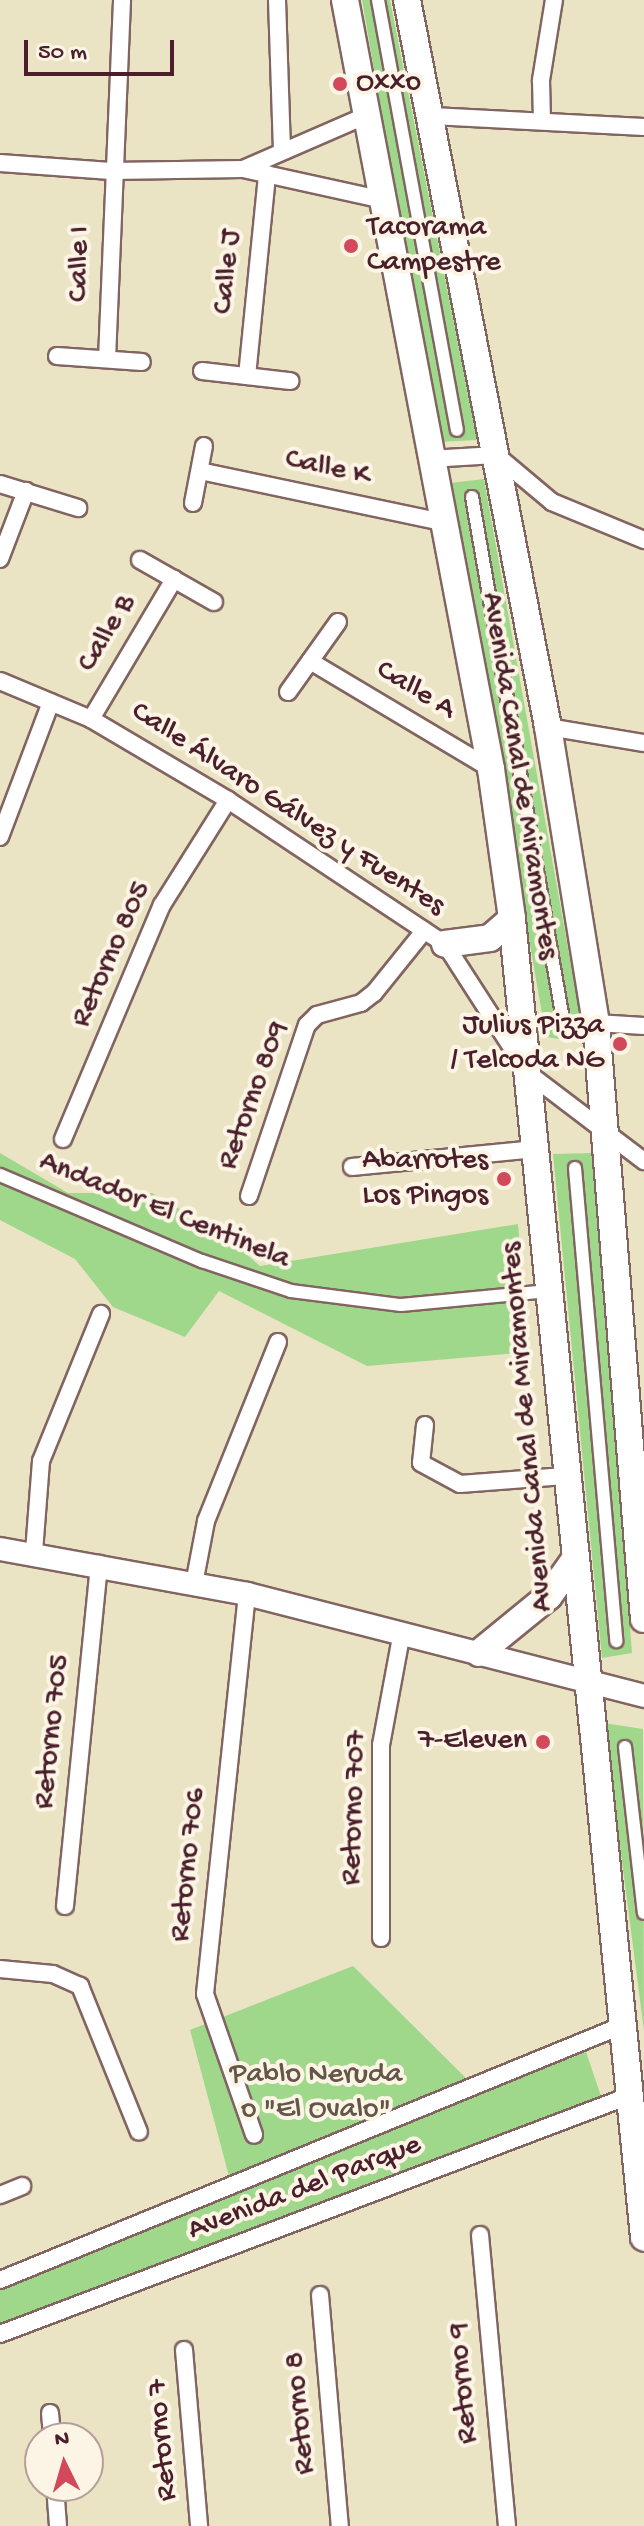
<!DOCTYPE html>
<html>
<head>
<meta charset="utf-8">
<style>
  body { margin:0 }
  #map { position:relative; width:644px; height:2526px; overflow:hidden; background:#ebe4c4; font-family:"Gochi Hand",sans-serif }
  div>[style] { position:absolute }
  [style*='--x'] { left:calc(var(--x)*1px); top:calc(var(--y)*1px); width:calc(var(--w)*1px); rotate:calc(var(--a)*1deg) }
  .green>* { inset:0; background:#9fd88b }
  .roads { filter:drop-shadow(2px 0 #826461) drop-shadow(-2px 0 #826461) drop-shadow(0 2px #826461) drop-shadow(0 -2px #826461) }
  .pedestrian>* { height:12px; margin:-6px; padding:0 6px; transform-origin:6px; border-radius:6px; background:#fff }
  .minor>* { height:16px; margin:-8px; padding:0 8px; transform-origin:8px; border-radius:8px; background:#fff }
  .tertiary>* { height:22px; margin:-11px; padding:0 11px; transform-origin:11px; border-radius:11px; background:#fff }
  .primary>* { height:26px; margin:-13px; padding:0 13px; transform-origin:13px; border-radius:13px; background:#fff }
  .dots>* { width:22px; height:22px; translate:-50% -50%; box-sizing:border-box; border:4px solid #fcf5e5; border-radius:50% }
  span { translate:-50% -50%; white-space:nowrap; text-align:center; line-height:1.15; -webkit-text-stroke:8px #fcf5e5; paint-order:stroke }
  .poi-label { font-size:30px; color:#4a1f2b }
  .left { translate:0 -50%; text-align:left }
  .right { translate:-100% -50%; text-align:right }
  .street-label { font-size:30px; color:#4a1f2b }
  .park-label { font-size:30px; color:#645648 }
  .north { position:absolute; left:24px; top:2422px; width:80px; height:80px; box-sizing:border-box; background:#fcf5e5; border:2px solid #b59f9b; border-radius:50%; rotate:355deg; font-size:22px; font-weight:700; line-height:32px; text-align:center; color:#4a1f2b }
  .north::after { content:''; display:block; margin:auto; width:28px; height:36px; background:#d1495b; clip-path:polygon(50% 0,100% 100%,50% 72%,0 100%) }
  .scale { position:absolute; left:24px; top:40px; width:150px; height:36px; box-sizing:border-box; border:4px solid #4a1f2b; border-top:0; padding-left:10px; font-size:24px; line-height:28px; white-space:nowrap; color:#4a1f2b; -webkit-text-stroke:6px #fcf5e5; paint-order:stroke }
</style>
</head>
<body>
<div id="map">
  <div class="green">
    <div style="clip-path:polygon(362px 0,390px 0,477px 440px,439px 442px)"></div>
    <div style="clip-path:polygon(484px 479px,585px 1043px,546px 1037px,450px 483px)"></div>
    <div style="clip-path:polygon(0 1153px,68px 1193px,152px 1193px,226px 1236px,260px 1266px,518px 1224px,530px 1352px,367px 1366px,219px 1291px,185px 1337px,113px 1307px,75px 1259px,0 1220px)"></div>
    <div style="clip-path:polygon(593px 1153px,632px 1653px,602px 1658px,553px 1154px)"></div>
    <div style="clip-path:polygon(604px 1723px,643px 1729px,644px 2031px)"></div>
    <div style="clip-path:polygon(353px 1966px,481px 2093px,586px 2052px,601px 2096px,0 2326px,0 2287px,234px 2195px,190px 2030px)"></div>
  </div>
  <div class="roads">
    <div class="pedestrian">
      <div style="--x:378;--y:0;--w:437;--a:79.6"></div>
      <div style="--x:472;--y:497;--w:536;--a:80.12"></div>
      <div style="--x:575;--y:1168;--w:475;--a:85"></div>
      <div style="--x:0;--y:1175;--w:220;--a:23.1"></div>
      <div style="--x:202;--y:1261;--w:94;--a:18.6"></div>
      <div style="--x:291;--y:1291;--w:111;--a:7.3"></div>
      <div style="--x:401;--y:1305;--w:148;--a:-5.4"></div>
      <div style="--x:625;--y:1747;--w:167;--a:83.5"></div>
    </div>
    <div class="minor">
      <div style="--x:277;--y:0;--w:151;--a:88.1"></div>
      <div style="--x:432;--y:116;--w:212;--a:3"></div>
      <div style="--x:542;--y:121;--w:41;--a:-91.4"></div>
      <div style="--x:541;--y:80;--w:81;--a:-80.8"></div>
      <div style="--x:0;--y:163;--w:111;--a:4.1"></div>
      <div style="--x:111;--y:171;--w:132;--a:-0.9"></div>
      <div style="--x:243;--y:169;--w:140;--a:12.4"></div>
      <div style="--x:243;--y:169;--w:133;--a:-23.5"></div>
      <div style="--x:57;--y:356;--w:85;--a:4"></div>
      <div style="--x:107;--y:359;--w:359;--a:-87.6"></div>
      <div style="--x:202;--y:371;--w:89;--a:6.5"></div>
      <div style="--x:247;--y:376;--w:203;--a:-84.3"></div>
      <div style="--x:429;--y:459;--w:67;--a:-3.4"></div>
      <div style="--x:496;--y:455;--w:73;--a:40"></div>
      <div style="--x:552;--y:502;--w:100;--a:22.4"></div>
      <div style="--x:200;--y:471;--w:248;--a:11.9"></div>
      <div style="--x:0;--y:484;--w:82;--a:17.1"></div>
      <div style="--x:193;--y:503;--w:58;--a:-79.1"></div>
      <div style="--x:0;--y:559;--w:73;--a:-69.1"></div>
      <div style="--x:140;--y:560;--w:85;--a:29.6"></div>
      <div style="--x:310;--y:661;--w:211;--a:30.8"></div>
      <div style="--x:0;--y:681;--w:99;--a:22.7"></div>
      <div style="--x:91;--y:719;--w:159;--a:30.6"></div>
      <div style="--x:228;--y:800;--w:260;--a:33.6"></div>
      <div style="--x:445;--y:944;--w:153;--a:57.2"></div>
      <div style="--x:528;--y:1073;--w:146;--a:37.2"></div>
      <div style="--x:288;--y:692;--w:86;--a:-54.5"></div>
      <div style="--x:91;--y:719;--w:163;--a:-59.3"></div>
      <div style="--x:548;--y:727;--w:97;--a:9.5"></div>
      <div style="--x:0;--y:837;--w:144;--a:-69.3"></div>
      <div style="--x:596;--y:1023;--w:48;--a:3.6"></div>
      <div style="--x:63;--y:1139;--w:254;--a:-67.1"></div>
      <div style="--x:162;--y:905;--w:124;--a:-57.8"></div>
      <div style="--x:352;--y:1167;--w:184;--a:-5.6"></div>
      <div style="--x:249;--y:1196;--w:181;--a:-71.3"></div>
      <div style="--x:307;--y:1025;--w:14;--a:-45"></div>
      <div style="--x:317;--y:1015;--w:46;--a:-15.3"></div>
      <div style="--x:361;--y:1003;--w:16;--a:-38"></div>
      <div style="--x:374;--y:993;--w:80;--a:-51.1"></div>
      <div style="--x:425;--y:1425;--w:38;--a:96"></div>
      <div style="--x:421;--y:1463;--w:44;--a:28.3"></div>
      <div style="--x:460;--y:1484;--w:105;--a:-4.4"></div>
      <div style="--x:34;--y:1552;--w:91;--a:-85.6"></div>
      <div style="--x:41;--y:1461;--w:159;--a:-67.8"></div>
      <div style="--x:194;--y:1584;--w:64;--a:-79.2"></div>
      <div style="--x:206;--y:1521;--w:193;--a:-68.1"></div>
      <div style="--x:247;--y:1594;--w:402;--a:96"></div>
      <div style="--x:205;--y:1994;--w:149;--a:70.8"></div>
      <div style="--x:65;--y:1906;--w:344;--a:-84.3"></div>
      <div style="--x:381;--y:1938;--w:193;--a:-90"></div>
      <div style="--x:381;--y:1745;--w:115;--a:-79.5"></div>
      <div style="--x:0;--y:1969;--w:53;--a:5.4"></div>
      <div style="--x:53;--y:1974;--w:30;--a:24"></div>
      <div style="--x:80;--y:1986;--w:157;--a:68"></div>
      <div style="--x:0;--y:2195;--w:24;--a:-22"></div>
      <div style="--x:480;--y:2235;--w:292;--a:84.7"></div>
      <div style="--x:0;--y:2280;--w:671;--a:-22.25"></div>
      <div style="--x:320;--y:2295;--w:232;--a:85.1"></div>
      <div style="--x:0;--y:2334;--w:673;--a:-20.73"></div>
      <div style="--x:184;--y:2350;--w:177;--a:85.1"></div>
      <div style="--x:50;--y:2413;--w:25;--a:85"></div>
      <div style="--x:55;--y:2486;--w:40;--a:85.7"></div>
    </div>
    <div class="tertiary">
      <div style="--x:0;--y:1549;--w:251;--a:10.3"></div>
      <div style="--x:247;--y:1594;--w:410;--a:14.4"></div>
    </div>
    <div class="primary">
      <div style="--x:345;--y:0;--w:783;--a:79.25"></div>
      <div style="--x:491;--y:769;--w:151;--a:82"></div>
      <div style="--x:512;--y:919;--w:1325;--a:84.28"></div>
      <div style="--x:407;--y:0;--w:741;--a:79.02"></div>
      <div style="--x:548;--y:727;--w:300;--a:80.8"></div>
      <div style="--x:596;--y:1023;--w:598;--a:85.4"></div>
      <div style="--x:445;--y:944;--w:45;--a:-7.6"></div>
      <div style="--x:490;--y:938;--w:29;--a:-41"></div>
      <div style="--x:479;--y:1653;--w:90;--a:-39.2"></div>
      <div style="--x:549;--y:1596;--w:45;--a:-54.9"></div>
    </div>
  </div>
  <div class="dots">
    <div style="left:340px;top:84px;background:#d1495b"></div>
    <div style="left:351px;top:246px;background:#d1495b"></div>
    <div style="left:620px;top:1044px;background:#d1495b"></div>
    <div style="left:504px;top:1179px;background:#d1495b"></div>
    <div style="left:543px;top:1742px;background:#d1495b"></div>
  </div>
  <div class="poi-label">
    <span class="left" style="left:356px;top:84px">Oxxo</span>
    <span class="left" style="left:367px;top:246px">Tacorama<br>Campestre</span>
    <span class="right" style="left:604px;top:1044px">Julius Pizza<br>/ Telcoda NG</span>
    <span class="right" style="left:488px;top:1179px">Abarrotes<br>Los Pingos</span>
    <span class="right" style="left:527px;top:1742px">7-Eleven</span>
  </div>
  <div class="street-label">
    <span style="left:81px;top:264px;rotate:-89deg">Calle I</span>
    <span style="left:229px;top:272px;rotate:-84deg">Calle J</span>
    <span style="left:327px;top:469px;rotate:12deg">Calle K</span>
    <span style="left:108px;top:634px;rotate:-59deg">Calle B</span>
    <span style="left:415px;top:691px;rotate:31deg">Calle A</span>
    <span style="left:518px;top:776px;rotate:81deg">Avenida Canal de Miramontes</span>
    <span style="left:287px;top:810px;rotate:33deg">Calle Álvaro Gálvez y Fuentes</span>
    <span style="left:113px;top:955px;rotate:-66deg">Retorno 805</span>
    <span style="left:255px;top:1096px;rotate:-70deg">Retorno 809</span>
    <span style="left:164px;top:1212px;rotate:22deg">Andador El Centinela</span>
    <span style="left:529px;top:1427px;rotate:-95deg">Avenida Canal de Miramontes</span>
    <span style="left:54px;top:1732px;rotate:-84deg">Retorno 705</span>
    <span style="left:356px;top:1808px;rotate:-88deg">Retorno 707</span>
    <span style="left:190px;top:1865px;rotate:-84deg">Retorno 706</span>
    <span style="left:305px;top:2189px;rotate:-21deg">Avenida del Parque</span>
    <span style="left:465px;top:2383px;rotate:-95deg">Retorno 9</span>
    <span style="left:302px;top:2413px;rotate:-95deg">Retorno 8</span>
    <span style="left:164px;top:2440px;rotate:-95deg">Retorno 7</span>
  </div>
  <div class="park-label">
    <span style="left:316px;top:2093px">Pablo Neruda<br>o "El Ovalo"</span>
  </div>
  <div class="north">N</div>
  <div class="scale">50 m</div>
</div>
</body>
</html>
